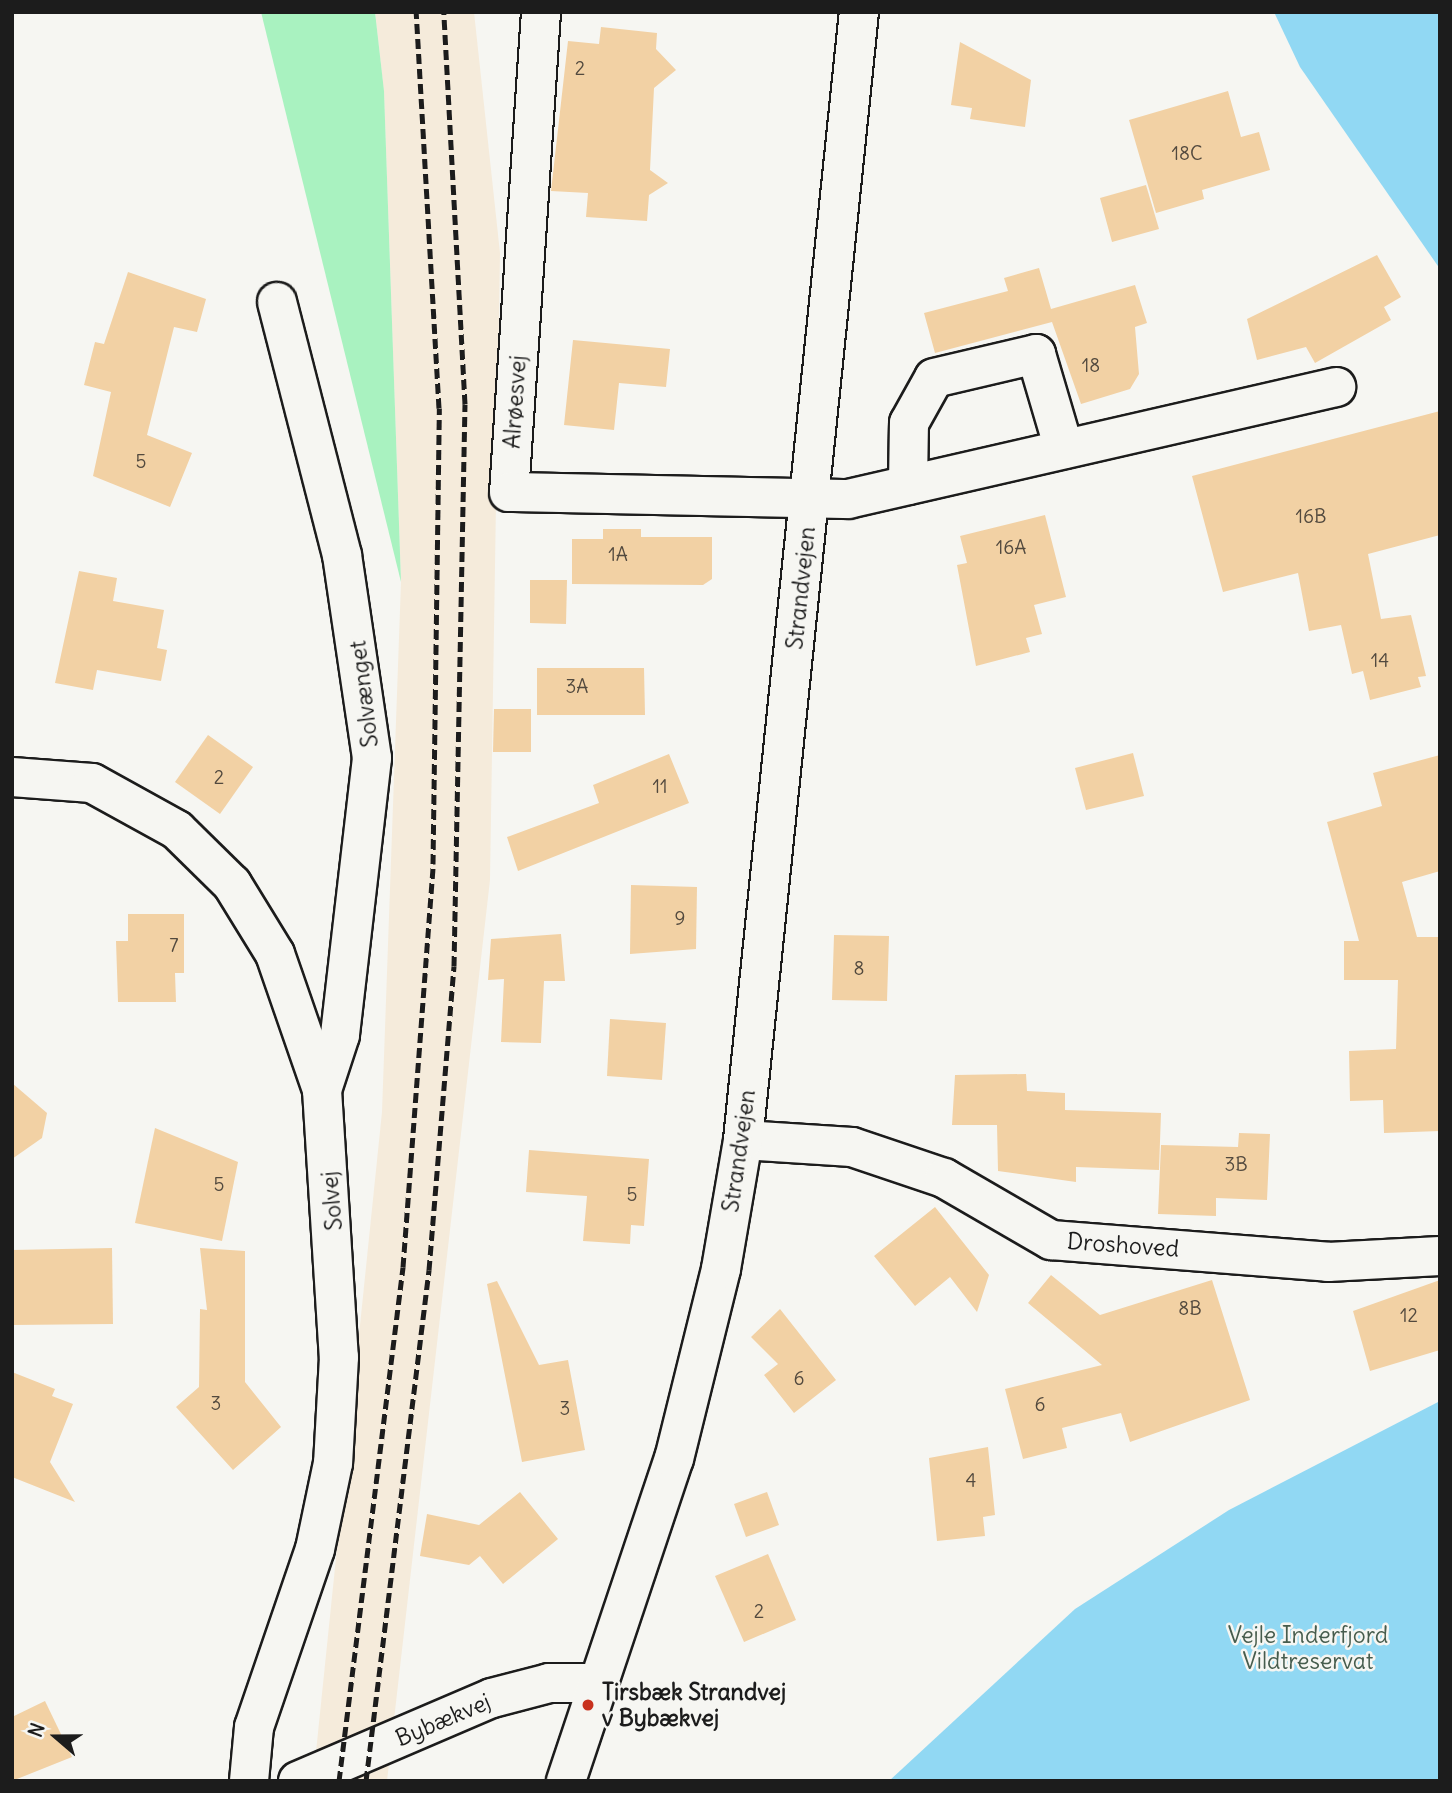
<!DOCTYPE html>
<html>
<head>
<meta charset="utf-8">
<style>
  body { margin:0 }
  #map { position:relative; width:1452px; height:1793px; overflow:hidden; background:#f6f6f2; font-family:Delius,sans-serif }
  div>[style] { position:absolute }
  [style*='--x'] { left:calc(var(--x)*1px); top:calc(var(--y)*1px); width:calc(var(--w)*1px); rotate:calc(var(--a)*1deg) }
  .built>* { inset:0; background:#f5ebdb }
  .green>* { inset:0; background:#a9f2c0 }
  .water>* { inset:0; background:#91d8f3 }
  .building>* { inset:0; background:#f2d1a4 }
  .roads { filter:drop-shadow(2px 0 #1c1c1c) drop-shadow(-2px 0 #1c1c1c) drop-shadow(0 2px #1c1c1c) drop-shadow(0 -2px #1c1c1c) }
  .minor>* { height:38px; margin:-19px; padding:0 19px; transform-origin:19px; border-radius:19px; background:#f6f6f2 }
  .rail>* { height:5px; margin-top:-2.5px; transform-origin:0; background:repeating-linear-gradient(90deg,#1c1c1c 0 10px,transparent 0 15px) }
  .dots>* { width:19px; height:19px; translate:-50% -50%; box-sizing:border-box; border:4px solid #f6f6f2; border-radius:50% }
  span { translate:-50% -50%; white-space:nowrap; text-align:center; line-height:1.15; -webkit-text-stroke:5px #f6f6f2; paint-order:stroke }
  .number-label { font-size:19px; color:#52493e }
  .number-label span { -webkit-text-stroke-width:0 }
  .street-label { font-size:23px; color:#1c1c1c }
  .park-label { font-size:23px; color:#465c4d }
  .poi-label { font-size:23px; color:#1c1c1c; font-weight:700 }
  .left { translate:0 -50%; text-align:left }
  .frame { position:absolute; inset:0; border:14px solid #1c1c1c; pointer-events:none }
  .north { position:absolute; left:21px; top:1702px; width:70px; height:70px; -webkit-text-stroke:5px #f6f6f2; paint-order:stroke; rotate:290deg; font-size:19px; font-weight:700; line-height:28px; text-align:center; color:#1c1c1c }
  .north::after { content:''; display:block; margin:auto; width:24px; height:32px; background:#1c1c1c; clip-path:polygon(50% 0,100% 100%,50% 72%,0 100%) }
</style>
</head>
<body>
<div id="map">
  <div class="built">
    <div style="clip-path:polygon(375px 12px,474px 12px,500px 253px,490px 880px,387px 1781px,313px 1781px,382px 1112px,401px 582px,384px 92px)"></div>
  </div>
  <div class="green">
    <div style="clip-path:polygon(261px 12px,375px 12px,384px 91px,401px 582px)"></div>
  </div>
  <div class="water">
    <div style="clip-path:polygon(1274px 12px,1440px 12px,1440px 269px,1300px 67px)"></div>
    <div style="clip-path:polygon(1440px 1401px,1440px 1781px,889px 1781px,1075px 1609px,1229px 1510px)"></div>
  </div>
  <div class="building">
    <div style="clip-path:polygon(601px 27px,657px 33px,656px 49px,676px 70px,654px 88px,650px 170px,668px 183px,649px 195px,647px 221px,586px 217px,588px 193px,551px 191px,568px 41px,599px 44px)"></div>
    <div style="clip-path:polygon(960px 42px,1031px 80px,1025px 127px,970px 119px,972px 108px,951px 105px)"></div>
    <div style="clip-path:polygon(1228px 91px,1241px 137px,1259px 132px,1270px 170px,1202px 190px,1204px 199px,1156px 213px,1129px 120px)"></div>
    <div style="clip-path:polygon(1146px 185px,1159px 229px,1112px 242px,1100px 198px)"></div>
    <div style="clip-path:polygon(1377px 255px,1401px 297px,1384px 307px,1391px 320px,1315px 363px,1306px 347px,1257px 360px,1247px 319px)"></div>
    <div style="clip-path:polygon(1039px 268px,1051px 309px,1135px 285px,1147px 323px,1135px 327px,1139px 374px,1130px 389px,1081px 404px,1052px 322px,935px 353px,924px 313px,1008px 291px,1004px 278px)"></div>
    <div style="clip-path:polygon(128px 272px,206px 299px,197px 332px,174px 327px,147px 435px,192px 453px,170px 507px,93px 476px,111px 392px,84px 385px,95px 342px,104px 344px)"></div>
    <div style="clip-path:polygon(573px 340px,670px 349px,666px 387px,619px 383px,614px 430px,564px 425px)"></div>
    <div style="clip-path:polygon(1440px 411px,1440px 535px,1368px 554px,1381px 619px,1411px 615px,1426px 676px,1418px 677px,1421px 687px,1370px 700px,1363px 671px,1352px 674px,1341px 625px,1309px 631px,1298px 573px,1223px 592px,1192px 476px)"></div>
    <div style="clip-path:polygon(1045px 515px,1066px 597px,1034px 605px,1042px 634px,1026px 638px,1030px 652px,976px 666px,957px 565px,967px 563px,960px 536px)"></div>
    <div style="clip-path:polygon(603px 529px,641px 529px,641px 537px,712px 537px,712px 579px,703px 585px,572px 584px,572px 539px,603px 539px)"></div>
    <div style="clip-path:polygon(79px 571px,117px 578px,113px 601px,164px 610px,157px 648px,167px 650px,161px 681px,97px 670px,93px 690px,55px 683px)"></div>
    <div style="clip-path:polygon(530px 580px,567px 580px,566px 624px,530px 623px)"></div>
    <div style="clip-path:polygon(537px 668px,644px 668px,645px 715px,537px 715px)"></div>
    <div style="clip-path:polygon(494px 709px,531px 709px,531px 752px,493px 752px)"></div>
    <div style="clip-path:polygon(208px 735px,253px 767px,220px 814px,175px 782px)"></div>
    <div style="clip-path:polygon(1133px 753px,1144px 796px,1086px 810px,1075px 768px)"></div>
    <div style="clip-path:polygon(669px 754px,689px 803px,518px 871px,507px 837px,599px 803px,593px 785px)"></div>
    <div style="clip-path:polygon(1440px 755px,1440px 871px,1402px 882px,1417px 937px,1440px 937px,1440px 1131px,1384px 1133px,1383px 1100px,1350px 1101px,1349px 1051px,1396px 1049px,1398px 980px,1344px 980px,1344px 941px,1359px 941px,1327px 822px,1382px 806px,1373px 773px)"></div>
    <div style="clip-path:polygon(631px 885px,697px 887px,696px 949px,630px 954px)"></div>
    <div style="clip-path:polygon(128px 914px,184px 914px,184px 973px,175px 973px,176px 1002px,118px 1002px,116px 941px,128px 941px)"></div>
    <div style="clip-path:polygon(561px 934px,565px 981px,544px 981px,541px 1043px,501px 1042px,504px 979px,488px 980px,491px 939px)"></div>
    <div style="clip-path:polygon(834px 935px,889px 936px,887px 1001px,832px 1000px)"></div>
    <div style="clip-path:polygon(610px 1019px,666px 1023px,662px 1080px,607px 1076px)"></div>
    <div style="clip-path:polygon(1026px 1074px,1027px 1091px,1065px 1093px,1065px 1110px,1161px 1113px,1159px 1170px,1076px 1167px,1076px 1182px,998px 1171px,997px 1125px,952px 1125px,955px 1075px)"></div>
    <div style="clip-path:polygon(12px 1083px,47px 1113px,42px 1138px,12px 1159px)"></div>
    <div style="clip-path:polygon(155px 1128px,238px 1162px,222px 1241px,135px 1223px)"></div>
    <div style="clip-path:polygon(1239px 1133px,1270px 1134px,1267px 1200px,1216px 1198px,1216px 1216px,1158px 1214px,1161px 1145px,1238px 1147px)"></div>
    <div style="clip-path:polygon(529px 1150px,649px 1159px,644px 1226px,631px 1225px,630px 1244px,583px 1241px,587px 1196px,526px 1192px)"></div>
    <div style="clip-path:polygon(935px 1207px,989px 1275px,977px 1312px,950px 1277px,915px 1306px,874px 1256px)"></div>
    <div style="clip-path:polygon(112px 1248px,113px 1324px,12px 1325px,12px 1250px)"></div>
    <div style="clip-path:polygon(200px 1248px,245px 1251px,245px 1382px,281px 1427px,233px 1470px,176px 1407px,199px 1387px,200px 1309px,207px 1310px)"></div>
    <div style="clip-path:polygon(1051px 1275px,1100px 1315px,1212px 1280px,1250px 1400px,1130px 1442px,1121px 1413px,1062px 1428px,1067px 1448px,1023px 1459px,1005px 1389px,1102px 1365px,1028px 1303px)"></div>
    <div style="clip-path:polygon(1440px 1280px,1440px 1350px,1370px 1371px,1353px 1311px)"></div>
    <div style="clip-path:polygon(497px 1281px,539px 1365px,568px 1360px,585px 1450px,522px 1462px,487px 1284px)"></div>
    <div style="clip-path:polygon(780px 1309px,836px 1380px,794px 1413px,764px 1375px,778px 1364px,751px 1337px)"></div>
    <div style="clip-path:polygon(12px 1372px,55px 1389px,52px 1396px,73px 1404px,50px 1462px,75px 1502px,12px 1477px)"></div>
    <div style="clip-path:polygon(988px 1447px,995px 1515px,983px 1517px,985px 1536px,937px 1541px,929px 1458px)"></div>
    <div style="clip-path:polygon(520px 1492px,558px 1539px,503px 1584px,480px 1556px,469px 1565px,420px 1556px,427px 1514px,479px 1525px)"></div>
    <div style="clip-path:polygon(767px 1492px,779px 1525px,746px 1537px,734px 1504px)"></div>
    <div style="clip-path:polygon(768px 1554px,796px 1620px,744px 1642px,715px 1576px)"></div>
    <div style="clip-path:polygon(45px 1701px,72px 1757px,12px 1781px,12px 1717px)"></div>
  </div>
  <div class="roads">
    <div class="minor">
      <div style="--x:541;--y:12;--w:481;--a:93.8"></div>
      <div style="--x:509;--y:492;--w:339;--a:1.2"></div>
      <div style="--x:848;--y:499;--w:501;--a:-12.93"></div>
      <div style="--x:277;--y:302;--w:261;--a:75.6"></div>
      <div style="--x:342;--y:555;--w:205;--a:81.6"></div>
      <div style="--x:372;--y:758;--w:279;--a:96.6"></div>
      <div style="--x:340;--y:1035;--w:58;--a:108.1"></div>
      <div style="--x:908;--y:485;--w:62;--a:-89.1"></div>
      <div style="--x:909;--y:423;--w:51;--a:-60.9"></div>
      <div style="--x:934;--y:378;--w:105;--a:-13.2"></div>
      <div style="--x:1036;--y:354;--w:99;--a:73.6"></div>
      <div style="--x:12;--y:777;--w:80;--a:4.3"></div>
      <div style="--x:92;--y:783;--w:97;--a:28.9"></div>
      <div style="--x:177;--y:830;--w:77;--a:44.5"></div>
      <div style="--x:232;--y:884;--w:82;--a:58.4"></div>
      <div style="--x:275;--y:954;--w:144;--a:70.9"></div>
      <div style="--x:322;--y:1090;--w:268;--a:86.4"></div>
      <div style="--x:339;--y:1357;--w:106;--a:93.2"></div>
      <div style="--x:333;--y:1463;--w:88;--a:101.8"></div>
      <div style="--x:315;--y:1549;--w:188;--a:108.9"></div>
      <div style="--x:254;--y:1727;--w:54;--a:95.3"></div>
      <div style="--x:743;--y:1140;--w:109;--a:3.7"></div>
      <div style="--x:852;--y:1147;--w:97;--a:18.6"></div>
      <div style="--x:944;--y:1178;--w:124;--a:30.1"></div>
      <div style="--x:1051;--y:1240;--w:278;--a:4.5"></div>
      <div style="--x:1328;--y:1262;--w:112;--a:-3.1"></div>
      <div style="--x:298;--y:1781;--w:211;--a:-23.2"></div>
      <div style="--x:492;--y:1698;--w:59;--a:-14.7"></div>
      <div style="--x:549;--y:1683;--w:46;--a:0"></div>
      <div style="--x:566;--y:1781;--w:340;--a:-71.5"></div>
      <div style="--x:674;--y:1459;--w:196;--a:-76.1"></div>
      <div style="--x:721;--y:1269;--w:131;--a:-80.3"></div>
      <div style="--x:743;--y:1140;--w:1134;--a:-84.13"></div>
    </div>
  </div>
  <div class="rail">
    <div style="--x:339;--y:1781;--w:518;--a:-82.9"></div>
    <div style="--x:403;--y:1267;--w:404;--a:-85.7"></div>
    <div style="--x:433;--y:864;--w:456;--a:-89.2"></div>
    <div style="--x:439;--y:408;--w:397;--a:-93.3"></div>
    <div style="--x:366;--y:1781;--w:515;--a:-82.97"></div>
    <div style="--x:429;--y:1270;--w:305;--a:-85.3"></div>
    <div style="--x:454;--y:966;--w:562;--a:-88.88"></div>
    <div style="--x:465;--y:404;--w:393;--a:-93.1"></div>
  </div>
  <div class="dots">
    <div style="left:588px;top:1705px;background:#c8321e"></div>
  </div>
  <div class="number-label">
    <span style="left:580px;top:69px">2</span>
    <span style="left:1187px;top:154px">18C</span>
    <span style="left:1091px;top:366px">18</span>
    <span style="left:141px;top:462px">5</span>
    <span style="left:1311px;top:517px">16B</span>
    <span style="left:1011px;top:548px">16A</span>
    <span style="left:618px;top:555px">1A</span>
    <span style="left:1380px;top:661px">14</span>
    <span style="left:577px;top:687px">3A</span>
    <span style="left:219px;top:778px">2</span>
    <span style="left:660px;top:787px">11</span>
    <span style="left:680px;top:919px">9</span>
    <span style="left:174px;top:946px">7</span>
    <span style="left:859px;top:969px">8</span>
    <span style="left:1236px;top:1165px">3B</span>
    <span style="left:219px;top:1185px">5</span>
    <span style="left:632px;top:1195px">5</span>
    <span style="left:1190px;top:1309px">8B</span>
    <span style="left:1409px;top:1316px">12</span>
    <span style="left:799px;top:1379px">6</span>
    <span style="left:216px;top:1404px">3</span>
    <span style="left:1040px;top:1405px">6</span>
    <span style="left:565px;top:1409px">3</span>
    <span style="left:971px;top:1481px">4</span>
    <span style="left:759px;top:1612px">2</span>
  </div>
  <div class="street-label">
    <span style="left:515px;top:402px;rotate:-86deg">Alrøesvej</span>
    <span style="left:801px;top:588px;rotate:-84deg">Strandvejen</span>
    <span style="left:364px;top:694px;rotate:-97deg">Solvænget</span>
    <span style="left:739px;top:1151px;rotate:-82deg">Strandvejen</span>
    <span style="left:332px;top:1201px;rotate:-95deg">Solvej</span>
    <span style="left:1123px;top:1245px;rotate:4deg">Droshoved</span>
    <span style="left:443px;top:1720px;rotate:-23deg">Bybækvej</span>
  </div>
  <div class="park-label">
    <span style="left:1308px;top:1648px">Vejle Inderfjord<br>Vildtreservat</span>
  </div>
  <div class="poi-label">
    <span class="left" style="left:602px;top:1705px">Tirsbæk Strandvej<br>v Bybækvej</span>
  </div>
  <div class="frame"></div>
  <div class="north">N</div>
</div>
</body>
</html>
